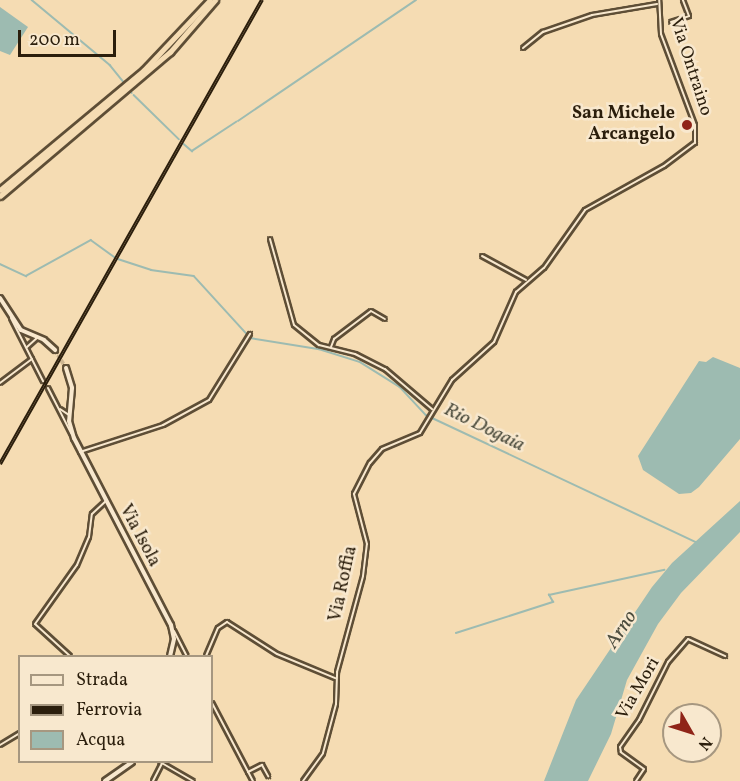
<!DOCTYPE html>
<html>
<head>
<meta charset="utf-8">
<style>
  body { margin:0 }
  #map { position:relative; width:740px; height:781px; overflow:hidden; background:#f5dcb3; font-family:Vollkorn,serif }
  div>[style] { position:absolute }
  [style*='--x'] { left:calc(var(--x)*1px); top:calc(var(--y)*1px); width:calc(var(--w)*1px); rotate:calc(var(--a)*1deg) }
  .water>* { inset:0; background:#9dbbb1 }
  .stream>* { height:1.5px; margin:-0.75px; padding:0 0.75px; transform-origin:0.75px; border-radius:0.75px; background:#9dbbb1 }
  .secondary-tunnel>* { height:4px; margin-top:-2px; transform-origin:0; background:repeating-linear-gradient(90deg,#cdb692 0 4px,transparent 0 6px) }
  .roads { filter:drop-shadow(2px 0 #5e4e36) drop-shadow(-2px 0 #5e4e36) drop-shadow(0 2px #5e4e36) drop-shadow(0 -2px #5e4e36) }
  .street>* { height:2px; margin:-1px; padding:0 1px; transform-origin:1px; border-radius:1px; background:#f8e8ce }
  .secondary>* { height:4px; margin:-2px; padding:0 2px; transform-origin:2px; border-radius:2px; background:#f8e8ce }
  .highway>* { height:5px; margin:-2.5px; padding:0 2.5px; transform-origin:2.5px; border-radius:2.5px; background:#f5dcb3 }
  .rail>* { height:4px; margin-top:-2px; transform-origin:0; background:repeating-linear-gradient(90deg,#f8e8ce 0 4.5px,#2b1e0c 0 9px); box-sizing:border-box; border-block:2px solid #2b1e0c }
  .dots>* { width:16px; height:16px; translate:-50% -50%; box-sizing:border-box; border:3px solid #f8e8ce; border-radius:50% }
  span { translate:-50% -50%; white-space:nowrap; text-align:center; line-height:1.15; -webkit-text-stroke:5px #f8e8ce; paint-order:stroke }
  .street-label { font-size:18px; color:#2b1e0c }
  .poi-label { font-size:18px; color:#2b1e0c; font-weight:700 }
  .right { translate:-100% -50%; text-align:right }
  .water-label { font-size:20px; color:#4d4d3e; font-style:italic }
  .legend { position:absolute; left:18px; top:655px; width:195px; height:108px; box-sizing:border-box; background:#f8e8ce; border:2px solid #a69780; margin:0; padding:8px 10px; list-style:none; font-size:18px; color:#2b1e0c }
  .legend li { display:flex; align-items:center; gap:12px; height:30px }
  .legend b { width:30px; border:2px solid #a69780 }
  .north { position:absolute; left:662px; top:703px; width:60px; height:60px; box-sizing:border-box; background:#f8e8ce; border:2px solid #a69780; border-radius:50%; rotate:129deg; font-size:16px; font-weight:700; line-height:24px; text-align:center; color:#2b1e0c }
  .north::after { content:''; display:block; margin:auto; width:21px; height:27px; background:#8f2418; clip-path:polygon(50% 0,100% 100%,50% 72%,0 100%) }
  .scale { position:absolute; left:18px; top:30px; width:98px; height:27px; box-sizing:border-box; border:3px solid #2b1e0c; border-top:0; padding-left:8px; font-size:18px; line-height:21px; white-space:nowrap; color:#2b1e0c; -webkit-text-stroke:4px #f8e8ce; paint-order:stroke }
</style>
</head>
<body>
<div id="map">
  <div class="water">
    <div style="clip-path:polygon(0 7px,28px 27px,10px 55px,0 51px)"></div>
    <div style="clip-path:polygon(713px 357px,740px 368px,740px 439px,699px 487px,691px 493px,679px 494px,643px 470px,638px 456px,699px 361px,706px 362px)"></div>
    <div style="clip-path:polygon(740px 501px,740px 532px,681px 593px,658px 624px,627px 680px,611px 734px,588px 781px,544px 781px,576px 700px,652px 587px,672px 563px)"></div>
  </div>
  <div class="stream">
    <div style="--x:32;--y:0;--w:102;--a:39.8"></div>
    <div style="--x:110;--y:65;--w:21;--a:51"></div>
    <div style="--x:131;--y:91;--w:2;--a:63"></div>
    <div style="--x:134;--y:95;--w:63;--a:44.4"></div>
    <div style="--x:238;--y:121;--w:215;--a:-34.2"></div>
    <div style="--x:184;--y:144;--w:11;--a:41"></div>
    <div style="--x:192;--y:151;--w:53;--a:-33.4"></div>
    <div style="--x:118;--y:259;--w:35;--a:18"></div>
    <div style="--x:151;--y:270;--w:43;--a:7.9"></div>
    <div style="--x:194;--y:276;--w:79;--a:47.6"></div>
    <div style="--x:0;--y:264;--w:29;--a:25"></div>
    <div style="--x:26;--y:276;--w:74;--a:-29"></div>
    <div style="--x:91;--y:240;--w:29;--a:36"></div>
    <div style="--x:250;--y:338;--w:70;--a:9.1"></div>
    <div style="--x:319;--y:349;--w:43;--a:17.6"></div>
    <div style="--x:360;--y:362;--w:47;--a:32"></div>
    <div style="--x:400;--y:387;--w:38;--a:47"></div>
    <div style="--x:426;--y:415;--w:298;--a:25.2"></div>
    <div style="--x:456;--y:633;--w:102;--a:-17.7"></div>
    <div style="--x:553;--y:602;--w:8;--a:-120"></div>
    <div style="--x:549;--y:595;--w:118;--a:-12.3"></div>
  </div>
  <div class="secondary-tunnel">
    <div style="--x:55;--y:350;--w:21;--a:59"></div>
  </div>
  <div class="roads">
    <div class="street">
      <div style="--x:671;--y:22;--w:19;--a:-18"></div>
      <div style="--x:689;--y:16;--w:17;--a:-111"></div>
      <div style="--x:523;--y:48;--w:26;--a:-39"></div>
      <div style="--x:543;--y:32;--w:52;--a:-19.1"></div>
      <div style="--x:592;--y:15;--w:66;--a:-9.6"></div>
      <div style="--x:270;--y:239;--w:89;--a:74.4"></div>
      <div style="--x:294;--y:325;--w:32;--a:39"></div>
      <div style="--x:319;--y:345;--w:37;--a:14"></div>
      <div style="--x:355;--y:354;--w:34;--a:27"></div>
      <div style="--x:385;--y:369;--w:62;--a:40.4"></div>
      <div style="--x:482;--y:256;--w:50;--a:28.6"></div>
      <div style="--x:11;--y:318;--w:71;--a:63.1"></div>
      <div style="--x:27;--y:347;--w:13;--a:-42"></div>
      <div style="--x:331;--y:347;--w:9;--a:-69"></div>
      <div style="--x:334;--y:339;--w:46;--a:-37.1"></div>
      <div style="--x:371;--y:311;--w:16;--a:30"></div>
      <div style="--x:0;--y:383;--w:40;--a:-37"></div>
      <div style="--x:48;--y:388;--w:51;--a:62.9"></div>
      <div style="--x:60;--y:409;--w:11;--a:34"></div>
      <div style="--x:80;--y:452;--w:87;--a:-18"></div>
      <div style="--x:163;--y:425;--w:52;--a:-28.5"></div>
      <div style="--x:209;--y:400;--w:78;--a:-58.2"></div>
      <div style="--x:174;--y:631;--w:28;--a:63"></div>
      <div style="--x:70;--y:656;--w:47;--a:-137.6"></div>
      <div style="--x:35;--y:624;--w:72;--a:-54.6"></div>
      <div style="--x:77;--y:565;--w:30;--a:-67"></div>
      <div style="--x:89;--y:537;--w:23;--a:-83"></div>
      <div style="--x:92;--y:514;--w:19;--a:-43"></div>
      <div style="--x:206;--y:656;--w:30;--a:-67"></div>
      <div style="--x:218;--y:628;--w:11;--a:-34"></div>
      <div style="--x:227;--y:622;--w:59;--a:32.6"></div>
      <div style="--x:277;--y:654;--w:63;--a:22.5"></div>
      <div style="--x:212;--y:703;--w:88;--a:62.3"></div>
      <div style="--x:0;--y:745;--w:23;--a:-31"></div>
      <div style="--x:160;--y:762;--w:38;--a:30"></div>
      <div style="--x:248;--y:772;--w:16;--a:-27"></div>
      <div style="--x:262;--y:765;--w:13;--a:61"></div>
      <div style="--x:153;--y:781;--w:20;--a:-63"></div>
      <div style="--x:303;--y:781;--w:34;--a:-54"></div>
      <div style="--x:323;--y:753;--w:51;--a:-75.1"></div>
      <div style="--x:336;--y:704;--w:32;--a:-88"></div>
      <div style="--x:337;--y:672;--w:99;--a:-74.8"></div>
      <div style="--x:363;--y:576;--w:32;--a:-83"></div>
      <div style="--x:367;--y:544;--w:52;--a:-104.6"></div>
      <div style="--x:354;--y:494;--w:35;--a:-63"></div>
      <div style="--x:370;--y:463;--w:18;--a:-49"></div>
      <div style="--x:382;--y:449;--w:41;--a:-22.8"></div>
      <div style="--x:420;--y:433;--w:62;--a:-58.9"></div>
      <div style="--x:452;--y:380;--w:57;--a:-42.1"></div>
      <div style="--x:494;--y:342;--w:55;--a:-66.3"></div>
      <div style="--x:516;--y:292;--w:37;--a:-41"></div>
      <div style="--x:544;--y:268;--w:71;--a:-54.7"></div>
      <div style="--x:585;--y:210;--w:90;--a:-29.1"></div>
      <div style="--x:664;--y:166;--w:39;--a:-37"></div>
      <div style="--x:695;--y:143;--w:18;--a:-90"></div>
      <div style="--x:695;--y:125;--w:97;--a:-110.5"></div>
      <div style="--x:661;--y:34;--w:34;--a:-93"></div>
      <div style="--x:636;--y:781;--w:14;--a:-56"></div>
      <div style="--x:644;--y:769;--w:29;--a:-144"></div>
      <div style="--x:621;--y:752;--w:5;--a:-101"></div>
      <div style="--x:620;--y:747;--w:33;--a:-55"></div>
      <div style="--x:639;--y:720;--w:65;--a:-63.4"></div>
      <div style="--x:668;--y:662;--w:30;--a:-49"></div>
      <div style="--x:688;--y:639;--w:41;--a:24.7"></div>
    </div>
    <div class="secondary">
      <div style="--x:0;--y:298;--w:38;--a:57"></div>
      <div style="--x:21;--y:330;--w:25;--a:23"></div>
      <div style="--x:44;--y:340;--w:15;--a:42"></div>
      <div style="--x:66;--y:368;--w:21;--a:73"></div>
      <div style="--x:72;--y:388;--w:33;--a:95"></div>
      <div style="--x:69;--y:421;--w:18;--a:74"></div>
      <div style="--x:74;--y:438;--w:211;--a:62.6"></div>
      <div style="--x:171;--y:625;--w:14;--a:78"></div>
      <div style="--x:174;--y:639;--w:17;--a:103"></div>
      <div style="--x:105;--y:781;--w:33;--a:-35"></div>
    </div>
    <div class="highway">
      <div style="--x:0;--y:190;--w:187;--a:-39.8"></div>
      <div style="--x:144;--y:70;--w:96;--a:-46.7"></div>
      <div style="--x:0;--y:196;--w:223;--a:-40.3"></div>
      <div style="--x:170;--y:52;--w:69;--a:-49.1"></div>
    </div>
  </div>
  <div class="rail">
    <div style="--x:0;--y:464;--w:533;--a:-60.55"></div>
  </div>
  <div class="dots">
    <div style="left:687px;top:125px;background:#8f2418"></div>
  </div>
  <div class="street-label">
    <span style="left:690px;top:67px;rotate:72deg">Via Ontraino</span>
    <span style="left:139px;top:536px;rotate:62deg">Via Isola</span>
    <span style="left:344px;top:584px;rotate:-78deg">Via Roffia</span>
    <span style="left:639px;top:689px;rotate:-60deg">Via Mori</span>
  </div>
  <div class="poi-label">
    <span class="right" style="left:675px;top:125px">San Michele<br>Arcangelo</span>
  </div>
  <div class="water-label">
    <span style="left:484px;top:428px;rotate:26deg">Rio Dogaia</span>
    <span style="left:622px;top:630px;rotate:-57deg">Arno</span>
  </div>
  <ul class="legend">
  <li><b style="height:8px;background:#f8e8ce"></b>Strada</li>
  <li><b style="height:8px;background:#2b1e0c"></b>Ferrovia</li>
  <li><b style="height:16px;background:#9dbbb1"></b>Acqua</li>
  </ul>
  <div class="north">N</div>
  <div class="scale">200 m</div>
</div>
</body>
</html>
